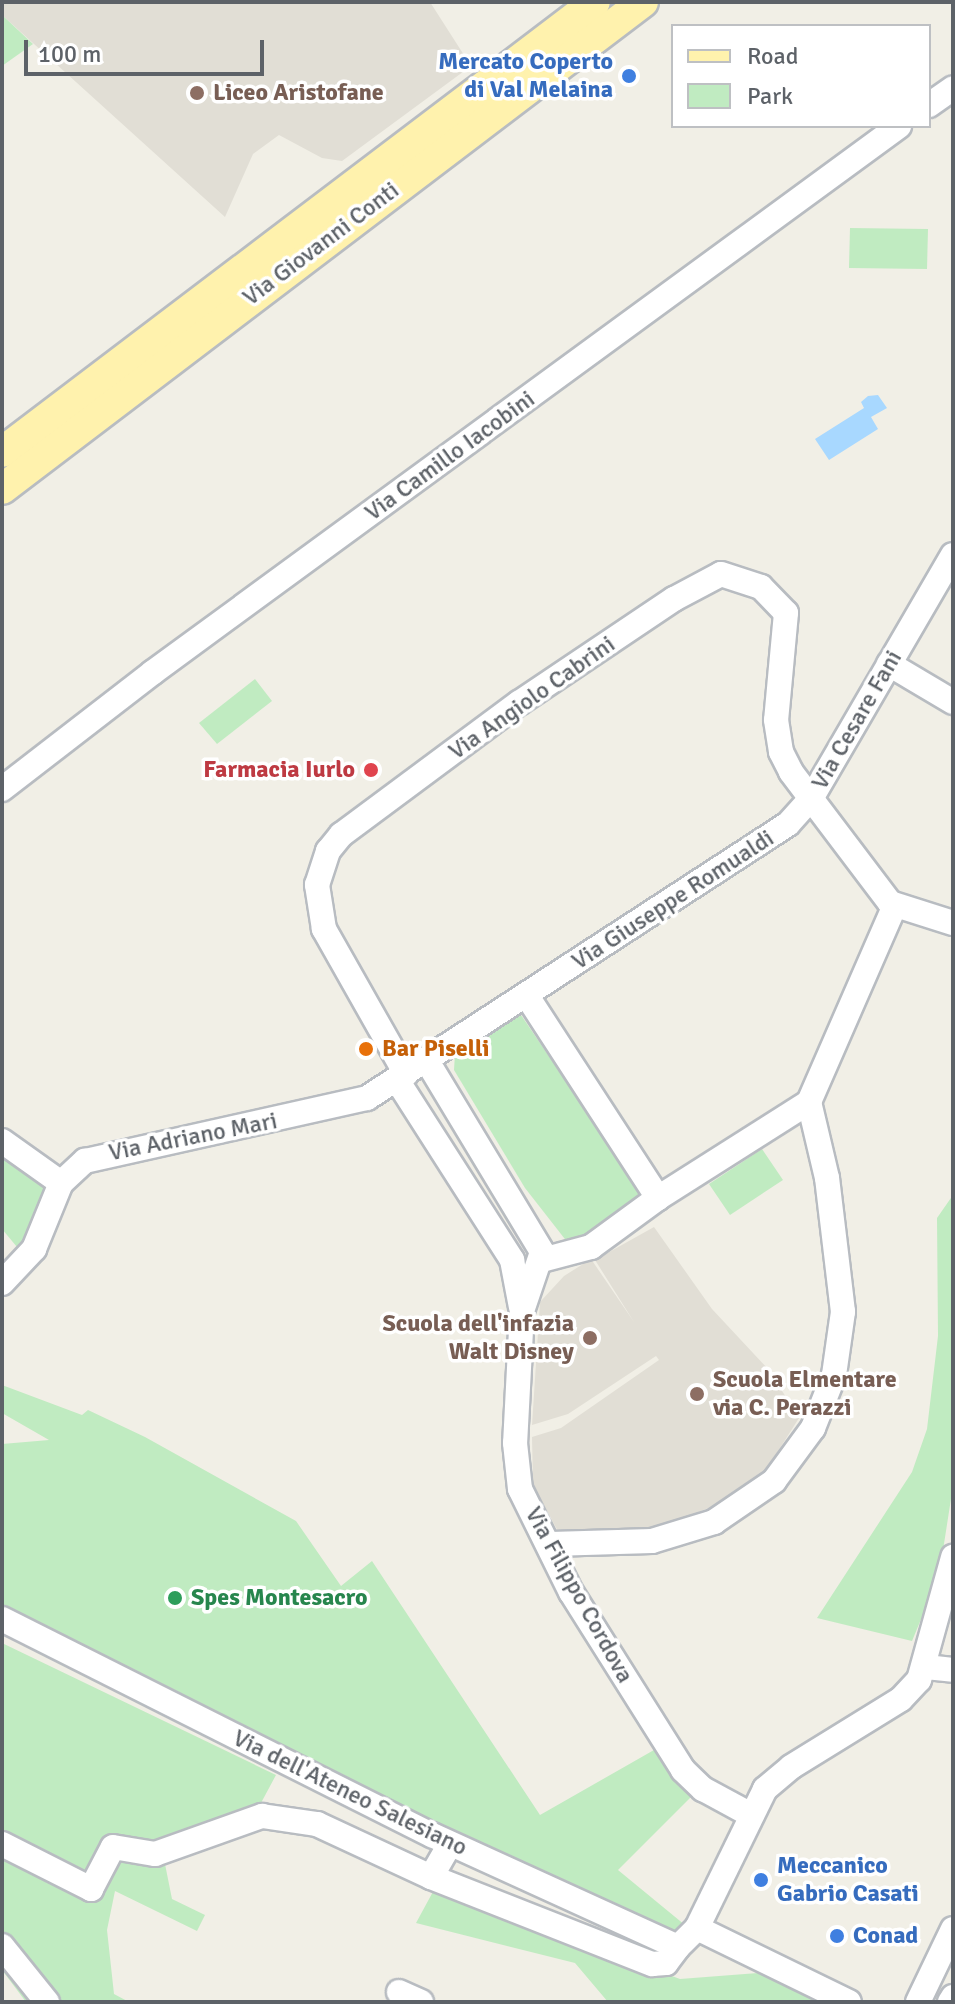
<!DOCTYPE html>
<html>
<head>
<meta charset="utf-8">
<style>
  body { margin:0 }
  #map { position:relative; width:955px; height:2004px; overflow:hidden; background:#f1efe6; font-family:Signika,sans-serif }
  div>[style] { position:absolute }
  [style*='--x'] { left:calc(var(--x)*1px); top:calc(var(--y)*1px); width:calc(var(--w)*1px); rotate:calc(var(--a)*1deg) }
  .education>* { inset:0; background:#e1ded5 }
  .green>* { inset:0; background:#c0ebc1 }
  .water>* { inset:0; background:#a8d8ff }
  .roads { filter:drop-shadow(2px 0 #b8bcc1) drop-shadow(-2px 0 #b8bcc1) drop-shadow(0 2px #b8bcc1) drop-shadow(0 -2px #b8bcc1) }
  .minor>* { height:24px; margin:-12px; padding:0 12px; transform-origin:12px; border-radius:12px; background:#fff }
  .major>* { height:30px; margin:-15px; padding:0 15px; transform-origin:15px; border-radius:15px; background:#fff2ad }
  .dots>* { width:22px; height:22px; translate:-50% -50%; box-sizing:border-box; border:4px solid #fff; border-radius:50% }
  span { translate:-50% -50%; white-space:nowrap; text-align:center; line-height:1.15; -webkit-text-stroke:7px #fff; paint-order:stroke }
  .shop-label { font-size:24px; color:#366cbe; font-weight:700 }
  .right { translate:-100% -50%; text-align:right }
  .left { translate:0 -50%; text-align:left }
  .education-label { font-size:24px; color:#785e54; font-weight:700 }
  .street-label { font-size:24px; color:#5d6268 }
  .health-label { font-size:24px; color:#be3a42; font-weight:700 }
  .food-label { font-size:24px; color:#c56008; font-weight:700 }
  .leisure-label { font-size:24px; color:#27864d; font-weight:700 }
  .frame { position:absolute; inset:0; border:4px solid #5d6268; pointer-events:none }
  .legend { position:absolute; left:671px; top:24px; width:260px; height:104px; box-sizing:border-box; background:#fff; border:2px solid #bec0c3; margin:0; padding:10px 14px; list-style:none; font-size:24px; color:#5d6268 }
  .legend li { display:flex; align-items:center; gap:16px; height:40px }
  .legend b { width:40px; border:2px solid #bec0c3 }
  .scale { position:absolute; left:24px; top:40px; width:240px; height:36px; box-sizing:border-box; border:4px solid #5d6268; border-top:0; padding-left:10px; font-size:24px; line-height:28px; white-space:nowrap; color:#5d6268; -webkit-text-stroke:6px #fff; paint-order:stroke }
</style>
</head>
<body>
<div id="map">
  <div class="education">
    <div style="clip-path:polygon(2px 2px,430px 2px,471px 66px,342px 161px,322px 158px,279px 135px,253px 154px,225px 217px,2px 15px)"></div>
    <div style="clip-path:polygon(654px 1227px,712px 1309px,769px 1370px,799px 1418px,768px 1467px,736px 1497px,651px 1531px,560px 1535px,533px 1485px,532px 1437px,561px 1428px,659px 1360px,656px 1356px,568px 1414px,532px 1425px,540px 1302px,564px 1276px,591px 1259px,634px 1322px,595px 1260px)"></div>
  </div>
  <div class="green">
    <div style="clip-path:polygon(2px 15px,33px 44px,2px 66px)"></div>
    <div style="clip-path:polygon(850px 228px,928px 229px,927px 269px,849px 268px)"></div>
    <div style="clip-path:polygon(255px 679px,272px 701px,217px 744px,199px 723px)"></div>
    <div style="clip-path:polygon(521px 1015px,641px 1192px,639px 1204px,613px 1225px,568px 1243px,525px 1188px,454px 1070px,455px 1054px)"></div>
    <div style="clip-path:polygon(762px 1149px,783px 1180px,730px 1215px,709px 1184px)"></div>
    <div style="clip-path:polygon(2px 1153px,47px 1186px,22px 1253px,2px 1229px)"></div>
    <div style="clip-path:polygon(953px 1195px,953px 1486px,939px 1576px,912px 1641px,817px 1618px,912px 1472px,927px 1429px,938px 1336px,937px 1218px)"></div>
    <div style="clip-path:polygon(2px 1385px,82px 1415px,88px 1410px,145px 1437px,296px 1521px,341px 1586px,372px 1561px,540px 1815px,661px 1746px,697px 1791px,618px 1870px,691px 1930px,678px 1943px,2px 1610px,2px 1444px,49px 1440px,2px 1413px)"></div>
    <div style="clip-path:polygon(2px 1643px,276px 1775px,254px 1816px,162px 1849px,172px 1899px,205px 1915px,197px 1931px,115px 1891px,107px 1930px,114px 1994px,129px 2002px,26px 2002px,2px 1970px)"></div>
    <div style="clip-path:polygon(435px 1888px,680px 1979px,758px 1973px,823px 2002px,608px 2002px,575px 1963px,416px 1923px)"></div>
  </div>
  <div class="water">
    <div style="clip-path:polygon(878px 395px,887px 408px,871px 417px,878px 429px,829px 460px,815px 439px,864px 408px,861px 402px,868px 396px)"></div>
  </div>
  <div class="roads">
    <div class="minor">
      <div style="--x:929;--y:105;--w:29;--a:-35"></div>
      <div style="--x:889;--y:664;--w:74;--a:30.7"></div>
      <div style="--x:2;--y:789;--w:190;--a:-37.7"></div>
      <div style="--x:152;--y:673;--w:926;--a:-36.21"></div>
      <div style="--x:527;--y:996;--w:241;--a:57"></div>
      <div style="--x:427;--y:1061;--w:223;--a:58.9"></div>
      <div style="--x:542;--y:1252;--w:62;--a:108.7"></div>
      <div style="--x:522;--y:1311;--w:132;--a:93"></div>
      <div style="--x:515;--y:1443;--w:46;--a:83.8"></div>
      <div style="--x:520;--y:1489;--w:115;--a:63.7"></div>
      <div style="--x:571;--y:1592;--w:210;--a:57.8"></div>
      <div style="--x:683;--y:1770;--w:28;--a:44"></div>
      <div style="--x:703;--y:1789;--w:55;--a:28.4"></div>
      <div style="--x:406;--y:1074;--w:167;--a:-119.5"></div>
      <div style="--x:324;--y:929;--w:45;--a:-99"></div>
      <div style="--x:317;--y:885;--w:36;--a:-72"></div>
      <div style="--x:328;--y:851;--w:21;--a:-51"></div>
      <div style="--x:341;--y:835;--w:222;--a:-36.6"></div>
      <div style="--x:519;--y:703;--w:187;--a:-33.9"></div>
      <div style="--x:674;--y:599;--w:53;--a:-28"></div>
      <div style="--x:721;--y:574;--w:42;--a:18"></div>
      <div style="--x:761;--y:587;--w:36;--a:46"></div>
      <div style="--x:786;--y:613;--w:107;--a:95.3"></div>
      <div style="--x:776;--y:720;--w:32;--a:81"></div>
      <div style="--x:781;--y:752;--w:22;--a:63"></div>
      <div style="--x:791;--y:772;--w:164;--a:52.9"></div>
      <div style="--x:890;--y:903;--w:66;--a:17.6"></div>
      <div style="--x:397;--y:1080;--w:214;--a:57.4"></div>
      <div style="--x:512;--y:1260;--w:48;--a:79.2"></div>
      <div style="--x:2;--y:1141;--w:72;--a:35.4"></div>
      <div style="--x:542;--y:1260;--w:51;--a:-14.9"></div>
      <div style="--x:591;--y:1247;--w:83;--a:-36.2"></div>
      <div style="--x:658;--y:1198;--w:179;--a:-32.4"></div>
      <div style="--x:2;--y:1283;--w:47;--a:-46.7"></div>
      <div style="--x:34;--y:1249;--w:71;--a:-67.8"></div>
      <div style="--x:61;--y:1183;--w:33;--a:-43"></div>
      <div style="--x:85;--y:1161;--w:289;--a:-12.6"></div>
      <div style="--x:367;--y:1098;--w:502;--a:-33.06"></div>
      <div style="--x:788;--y:824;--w:36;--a:-48"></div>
      <div style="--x:812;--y:797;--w:280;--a:-59.8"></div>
      <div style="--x:551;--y:1544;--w:101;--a:-1.7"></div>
      <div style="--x:652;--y:1541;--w:65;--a:-17"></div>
      <div style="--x:714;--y:1522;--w:73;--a:-34.3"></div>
      <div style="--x:774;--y:1481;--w:66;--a:-53.7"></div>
      <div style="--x:813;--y:1428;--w:57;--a:-68.4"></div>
      <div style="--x:834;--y:1375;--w:64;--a:-81.9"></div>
      <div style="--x:843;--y:1312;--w:135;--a:-96.8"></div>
      <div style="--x:827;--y:1178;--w:78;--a:-103.3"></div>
      <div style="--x:809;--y:1102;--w:213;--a:-66.4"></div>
      <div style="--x:2;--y:1619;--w:481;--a:26.7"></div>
      <div style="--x:432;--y:1835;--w:270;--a:24.5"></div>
      <div style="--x:678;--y:1947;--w:27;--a:-45"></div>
      <div style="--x:697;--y:1928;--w:155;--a:-63.9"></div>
      <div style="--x:765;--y:1789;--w:34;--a:-40"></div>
      <div style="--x:791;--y:1767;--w:129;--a:-31.7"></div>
      <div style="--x:901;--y:1699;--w:26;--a:-47"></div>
      <div style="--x:919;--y:1680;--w:128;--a:-74.5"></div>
      <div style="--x:926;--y:1667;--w:27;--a:6"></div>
      <div style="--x:2;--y:1844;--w:100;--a:26.8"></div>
      <div style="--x:91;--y:1889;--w:47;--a:-62.4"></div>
      <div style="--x:113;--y:1847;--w:43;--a:9.5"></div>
      <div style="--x:155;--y:1854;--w:114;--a:-19.6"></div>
      <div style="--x:262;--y:1816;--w:56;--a:8.3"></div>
      <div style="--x:317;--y:1824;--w:126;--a:24.9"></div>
      <div style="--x:431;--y:1877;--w:38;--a:-60"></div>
      <div style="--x:431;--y:1877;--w:238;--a:21.5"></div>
      <div style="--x:652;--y:1964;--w:14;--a:-4"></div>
      <div style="--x:666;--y:1963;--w:20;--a:-53"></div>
      <div style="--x:697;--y:1928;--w:169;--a:26"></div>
      <div style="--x:2;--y:1946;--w:72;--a:51.2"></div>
      <div style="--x:399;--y:1992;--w:24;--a:24"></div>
      <div style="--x:918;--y:2002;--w:81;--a:-64.4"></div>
      <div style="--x:950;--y:2002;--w:6;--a:-59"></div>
    </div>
    <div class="major">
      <div style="--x:2;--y:452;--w:744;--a:-37.19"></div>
      <div style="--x:2;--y:489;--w:805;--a:-37.23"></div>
    </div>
  </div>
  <div class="dots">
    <div style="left:629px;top:76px;background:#3f7fe0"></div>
    <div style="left:197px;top:93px;background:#8d6e63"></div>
    <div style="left:371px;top:770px;background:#e0444e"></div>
    <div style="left:366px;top:1049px;background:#e8710a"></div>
    <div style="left:590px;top:1338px;background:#8d6e63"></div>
    <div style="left:697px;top:1394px;background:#8d6e63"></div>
    <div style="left:175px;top:1598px;background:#2e9e5b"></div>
    <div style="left:761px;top:1880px;background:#3f7fe0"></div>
    <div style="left:837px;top:1936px;background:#3f7fe0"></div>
  </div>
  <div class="shop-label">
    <span class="right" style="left:613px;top:76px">Mercato Coperto<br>di Val Melaina</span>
    <span class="left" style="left:777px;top:1880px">Meccanico<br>Gabrio Casati</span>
    <span class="left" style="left:853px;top:1936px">Conad</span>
  </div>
  <div class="education-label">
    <span class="left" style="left:213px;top:93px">Liceo Aristofane</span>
    <span class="right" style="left:574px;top:1338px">Scuola dell'infazia<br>Walt Disney</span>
    <span class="left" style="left:713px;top:1394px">Scuola Elmentare<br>via C. Perazzi</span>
  </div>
  <div class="street-label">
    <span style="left:321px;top:244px;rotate:-37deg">Via Giovanni Conti</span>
    <span style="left:450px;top:456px;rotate:-36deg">Via Camillo Iacobini</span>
    <span style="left:532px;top:698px;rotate:-35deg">Via Angiolo Cabrini</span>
    <span style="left:857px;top:720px;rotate:-60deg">Via Cesare Fani</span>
    <span style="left:673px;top:900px;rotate:-33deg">Via Giuseppe Romualdi</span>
    <span style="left:193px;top:1137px;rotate:-11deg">Via Adriano Mari</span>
    <span style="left:579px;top:1595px;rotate:61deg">Via Filippo Cordova</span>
    <span style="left:350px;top:1793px;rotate:26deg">Via dell'Ateneo Salesiano</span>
  </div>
  <div class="health-label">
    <span class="right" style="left:355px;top:770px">Farmacia Iurlo</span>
  </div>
  <div class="food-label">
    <span class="left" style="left:382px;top:1049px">Bar Piselli</span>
  </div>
  <div class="leisure-label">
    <span class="left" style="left:191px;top:1598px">Spes Montesacro</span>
  </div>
  <div class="frame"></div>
  <ul class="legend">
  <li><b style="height:10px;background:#fff2ad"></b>Road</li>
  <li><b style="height:22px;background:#c0ebc1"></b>Park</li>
  </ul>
  <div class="scale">100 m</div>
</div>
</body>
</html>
